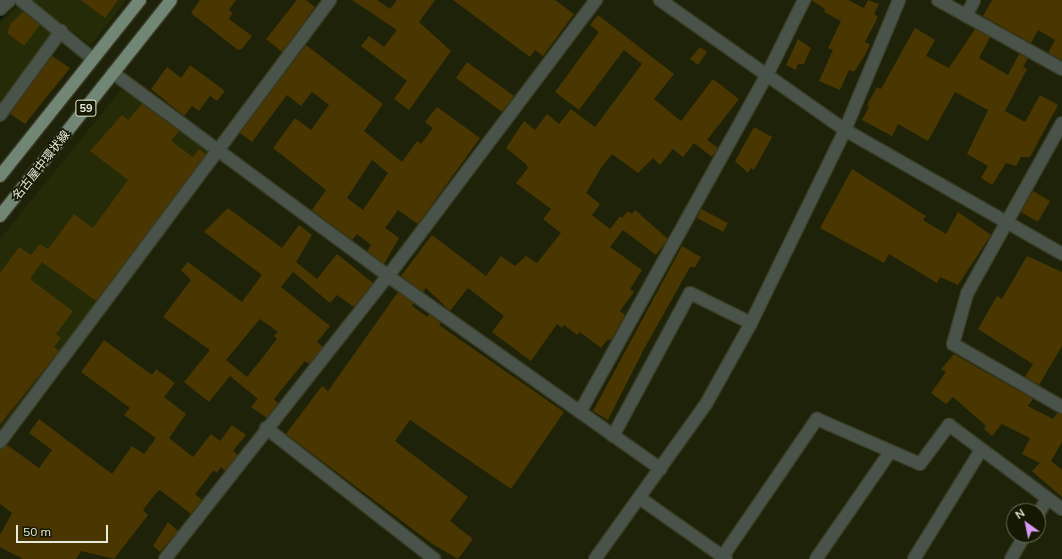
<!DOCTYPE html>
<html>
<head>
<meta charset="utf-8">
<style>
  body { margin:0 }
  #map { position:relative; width:1062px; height:559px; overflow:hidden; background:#1e2208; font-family:Mulish,"Noto Sans JP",sans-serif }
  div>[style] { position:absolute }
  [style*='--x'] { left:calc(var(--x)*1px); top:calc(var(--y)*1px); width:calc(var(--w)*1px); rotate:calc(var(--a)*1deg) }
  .built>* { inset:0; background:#262b07 }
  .stream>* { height:3.5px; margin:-1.75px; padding:0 1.75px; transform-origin:1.75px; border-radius:1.75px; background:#001713 }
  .building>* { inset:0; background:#4a3600 }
  .roads { filter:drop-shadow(1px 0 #3a3e26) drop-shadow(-1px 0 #3a3e26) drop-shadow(0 1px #3a3e26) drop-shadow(0 -1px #3a3e26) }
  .minor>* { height:12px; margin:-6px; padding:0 6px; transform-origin:6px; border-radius:6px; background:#49534a }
  .major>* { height:12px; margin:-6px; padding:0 6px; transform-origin:6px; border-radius:6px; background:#718674 }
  span { translate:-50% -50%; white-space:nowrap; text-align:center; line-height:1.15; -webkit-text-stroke:3.5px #151901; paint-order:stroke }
  .shield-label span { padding:1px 3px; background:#151901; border:1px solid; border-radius:3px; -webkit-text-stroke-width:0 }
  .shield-label { font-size:11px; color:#e8ebdb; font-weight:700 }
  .street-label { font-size:12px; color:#e8ebdb }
  .north { position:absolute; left:1006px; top:503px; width:40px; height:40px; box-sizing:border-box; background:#151901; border:1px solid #696d58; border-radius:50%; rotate:327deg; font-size:11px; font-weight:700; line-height:16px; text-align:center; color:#e8ebdb }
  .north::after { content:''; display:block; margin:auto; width:14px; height:18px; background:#db99f5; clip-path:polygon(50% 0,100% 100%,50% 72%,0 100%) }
  .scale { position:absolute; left:16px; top:525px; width:92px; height:18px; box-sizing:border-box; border:2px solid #e8ebdb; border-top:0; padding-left:5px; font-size:12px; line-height:14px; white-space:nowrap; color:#e8ebdb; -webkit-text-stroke:3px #151901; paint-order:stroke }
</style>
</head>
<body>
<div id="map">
  <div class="built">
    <div style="clip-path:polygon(33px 0,126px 0,91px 45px,31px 2px)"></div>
    <div style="clip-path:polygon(18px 6px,57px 32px,0 110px,0 23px)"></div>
    <div style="clip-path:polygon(122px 89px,212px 150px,0 440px,0 239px)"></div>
  </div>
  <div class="stream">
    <div style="--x:0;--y:17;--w:8;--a:-45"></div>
  </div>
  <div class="building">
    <div style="clip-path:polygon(81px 0,118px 0,105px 18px)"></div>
    <div style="clip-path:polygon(200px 0,236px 0,229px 10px,233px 13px,229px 19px,252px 36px,242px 49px,238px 50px,191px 13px)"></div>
    <div style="clip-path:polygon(297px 0,306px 0,315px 7px,282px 52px,266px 39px)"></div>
    <div style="clip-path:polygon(352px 0,377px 0,390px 9px,397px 0,435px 0,419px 22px,451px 51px,409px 110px,394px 99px,407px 81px,361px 46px,369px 36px,384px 47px,397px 30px)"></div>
    <div style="clip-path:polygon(453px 0,555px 0,574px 14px,543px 56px,535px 50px,530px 57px)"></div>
    <div style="clip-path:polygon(811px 0,848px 0,864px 8px,868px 0,879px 4px,874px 14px,878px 17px,865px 42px,870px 44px,865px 55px,854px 72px,849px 70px,840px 90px,819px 81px,833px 50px,828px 48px,841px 21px,824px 12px,825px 9px)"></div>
    <div style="clip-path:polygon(992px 0,1062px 0,1062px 60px,1048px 53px,1055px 40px,1038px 30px,1031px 43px,983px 16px)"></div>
    <div style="clip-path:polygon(23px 12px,40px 25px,24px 46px,7px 33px,11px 23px)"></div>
    <div style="clip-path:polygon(598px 15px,674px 74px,654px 99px,681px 121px,713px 79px,739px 99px,707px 140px,718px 148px,712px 157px,694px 143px,683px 157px,673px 149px,660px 165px,653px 158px,638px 173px,612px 154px,601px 168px,586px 193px,600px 204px,592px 215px,610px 229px,620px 216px,622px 218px,628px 211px,632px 214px,635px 210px,668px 239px,656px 255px,623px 230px,610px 247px,642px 270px,630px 289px,634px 292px,620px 311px,625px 315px,611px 340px,608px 339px,601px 348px,580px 332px,577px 335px,564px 325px,562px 328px,557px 324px,531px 361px,492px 332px,504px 316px,468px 288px,450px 311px,426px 288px,423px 292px,401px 276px,432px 235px,486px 276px,501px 256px,515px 266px,526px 256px,537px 263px,561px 233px,543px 219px,551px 209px,516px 183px,528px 168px,526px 164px,506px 148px,524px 121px,535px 130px,547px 114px,559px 124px,571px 109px,595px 127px,642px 64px,624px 50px,579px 110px,555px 92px,599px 32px,590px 25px)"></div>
    <div style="clip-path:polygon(915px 28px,935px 40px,926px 56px,949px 68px,975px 29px,990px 37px,979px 58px,1008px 75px,1019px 54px,1028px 58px,1023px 67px,1027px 69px,1005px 111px,1025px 122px,1040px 95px,1058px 105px,1030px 157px,1021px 157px,1016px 166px,1006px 163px,992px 185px,981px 178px,988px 166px,967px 154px,988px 110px,955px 92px,928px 141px,898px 124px,892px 136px,862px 120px,869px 107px,867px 105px,877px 87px,881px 89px)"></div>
    <div style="clip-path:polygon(798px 39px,811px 48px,804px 64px,798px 64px,796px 70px,786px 65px)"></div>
    <div style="clip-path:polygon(evenodd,306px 45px,383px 104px,364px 131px,402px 162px,417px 141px,421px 144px,433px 128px,425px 122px,437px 107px,480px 138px,418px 224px,398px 210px,385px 228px,399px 238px,384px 264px,367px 251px,371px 245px,357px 234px,352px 240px,312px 210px,326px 190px,273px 148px,295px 118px,311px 130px,329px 105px,312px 92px,301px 106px,287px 95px,252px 142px,240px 133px,306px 45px,372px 160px,388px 173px,363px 210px,347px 198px,372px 160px)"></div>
    <div style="clip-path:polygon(700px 47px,707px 52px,698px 65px,690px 59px)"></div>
    <div style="clip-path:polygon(52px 56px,70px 68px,25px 124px,10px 114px)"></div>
    <div style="clip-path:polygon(467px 62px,514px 96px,502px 112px,456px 78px)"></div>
    <div style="clip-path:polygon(190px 65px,225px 91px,217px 101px,210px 96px,199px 111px,192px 106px,184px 116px,151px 89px,167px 67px,181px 78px)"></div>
    <div style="clip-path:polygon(142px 104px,179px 131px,171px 141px,193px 157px,199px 149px,206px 154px,96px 301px,42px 262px,30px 279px,73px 311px,56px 334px,61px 338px,54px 347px,59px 351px,0 424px,0 273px,19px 247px,31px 255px,40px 244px,48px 249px,74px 214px,93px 228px,128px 180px,90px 151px,122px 115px,128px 120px)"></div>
    <div style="clip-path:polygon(754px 127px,772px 137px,754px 170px,751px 168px,748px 173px,735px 161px)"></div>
    <div style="clip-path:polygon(852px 169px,926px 216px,923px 220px,946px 234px,958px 212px,991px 235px,958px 285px,940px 277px,937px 283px,889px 254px,884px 263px,820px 228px)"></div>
    <div style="clip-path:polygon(1033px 191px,1050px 201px,1038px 222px,1021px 212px)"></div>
    <div style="clip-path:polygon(evenodd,228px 208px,282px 248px,299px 225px,312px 235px,296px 262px,317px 279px,337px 254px,373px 283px,354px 307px,337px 295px,330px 303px,293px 272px,281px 287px,330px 326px,317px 342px,323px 347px,309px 364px,305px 361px,274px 399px,278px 403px,267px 418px,251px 407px,258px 399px,230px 376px,209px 402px,184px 382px,210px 350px,163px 317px,191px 280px,181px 270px,188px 262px,242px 302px,262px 275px,204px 232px,228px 208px,260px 319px,278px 332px,274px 336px,277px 339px,247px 377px,226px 360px,260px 319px)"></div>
    <div style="clip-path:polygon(701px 209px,728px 223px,723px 232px,697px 218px)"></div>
    <div style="clip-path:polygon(682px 246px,701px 257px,695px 267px,690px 267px,644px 349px,608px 420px,593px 411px)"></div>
    <div style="clip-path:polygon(1027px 256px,1062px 272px,1062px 346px,1039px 385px,1025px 377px,1033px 364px,978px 329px,997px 296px,1002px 299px)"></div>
    <div style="clip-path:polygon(398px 292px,414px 303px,412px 306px,427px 317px,429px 314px,441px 323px,439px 325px,564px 412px,511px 489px,410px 420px,395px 441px,468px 497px,450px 521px,473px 539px,458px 559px,431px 543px,286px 434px,322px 386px,328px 391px)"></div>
    <div style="clip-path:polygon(104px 340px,152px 375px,156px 369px,175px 383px,164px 397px,186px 414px,169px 438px,193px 457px,211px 434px,220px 441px,232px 425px,246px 435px,233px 451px,238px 455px,225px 471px,221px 467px,217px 473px,214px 470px,195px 494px,202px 500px,191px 514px,160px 490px,156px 493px,143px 510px,148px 515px,114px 559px,81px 551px,76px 559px,23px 559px,0 547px,0 535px,12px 513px,0 504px,0 449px,7px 445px,39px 468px,52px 450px,29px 433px,39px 419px,112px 474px,132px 446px,144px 454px,156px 438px,124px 415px,130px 408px,81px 372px)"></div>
    <div style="clip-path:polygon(954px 354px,1033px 399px,1028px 406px,1053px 419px,1057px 413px,1062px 414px,1062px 442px,1051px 461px,1062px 470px,1062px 497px,1032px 471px,1040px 463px,1022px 454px,1030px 438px,1002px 424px,992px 436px,984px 429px,986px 426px,953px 397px,946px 404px,931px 393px,946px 372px,941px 369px)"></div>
    <div style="clip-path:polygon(168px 522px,178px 531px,160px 552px,153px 546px)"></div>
  </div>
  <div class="roads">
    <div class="minor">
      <div style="--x:21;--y:0;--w:93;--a:39.3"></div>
      <div style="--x:660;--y:0;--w:226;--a:35.1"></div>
      <div style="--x:845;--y:130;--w:250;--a:29.7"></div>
      <div style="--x:938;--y:0;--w:142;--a:29.1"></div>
      <div style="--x:0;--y:9;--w:13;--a:-42"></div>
      <div style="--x:966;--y:16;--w:18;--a:-63"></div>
      <div style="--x:113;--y:73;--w:342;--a:36.4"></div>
      <div style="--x:388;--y:276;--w:334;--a:35.3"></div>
      <div style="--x:0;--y:115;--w:104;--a:-54"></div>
      <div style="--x:1062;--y:123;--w:196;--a:119.1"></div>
      <div style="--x:967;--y:294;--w:52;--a:105.6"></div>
      <div style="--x:953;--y:344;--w:126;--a:30"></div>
      <div style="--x:580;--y:412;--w:385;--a:-61"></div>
      <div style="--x:767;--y:75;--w:84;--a:-63.7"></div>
      <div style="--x:266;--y:428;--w:213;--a:37.9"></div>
      <div style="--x:613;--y:436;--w:162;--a:-61.7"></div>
      <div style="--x:690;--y:293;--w:68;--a:26.2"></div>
      <div style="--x:0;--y:442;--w:552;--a:-53.25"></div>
      <div style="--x:641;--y:499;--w:104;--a:35.2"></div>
      <div style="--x:1038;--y:514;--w:17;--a:-59"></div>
      <div style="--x:165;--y:559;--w:360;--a:-51.8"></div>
      <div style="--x:388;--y:276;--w:346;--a:-53"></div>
      <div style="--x:595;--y:559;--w:191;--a:-54.4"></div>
      <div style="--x:706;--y:404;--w:93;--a:-60.9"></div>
      <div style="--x:751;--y:323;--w:215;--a:-64"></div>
      <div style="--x:845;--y:130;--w:141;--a:-67.4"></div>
      <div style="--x:721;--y:559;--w:170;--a:-55.6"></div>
      <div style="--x:817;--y:419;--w:112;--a:23.6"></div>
      <div style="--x:920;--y:464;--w:49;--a:-53.4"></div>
      <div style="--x:949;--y:425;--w:141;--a:36.6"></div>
      <div style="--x:816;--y:559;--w:130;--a:-55.3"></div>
      <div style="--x:914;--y:559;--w:128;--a:-58.4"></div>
      <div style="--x:1011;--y:559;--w:28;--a:-60"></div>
    </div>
    <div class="major">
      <div style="--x:0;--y:176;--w:225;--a:-51.5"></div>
      <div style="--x:0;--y:216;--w:275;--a:-51.6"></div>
    </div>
  </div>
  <div class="shield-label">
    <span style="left:86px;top:108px">59</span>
  </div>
  <div class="street-label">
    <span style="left:41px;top:165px;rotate:-52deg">名古屋中環状線</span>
  </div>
  <div class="north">N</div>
  <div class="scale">50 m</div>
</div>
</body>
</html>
